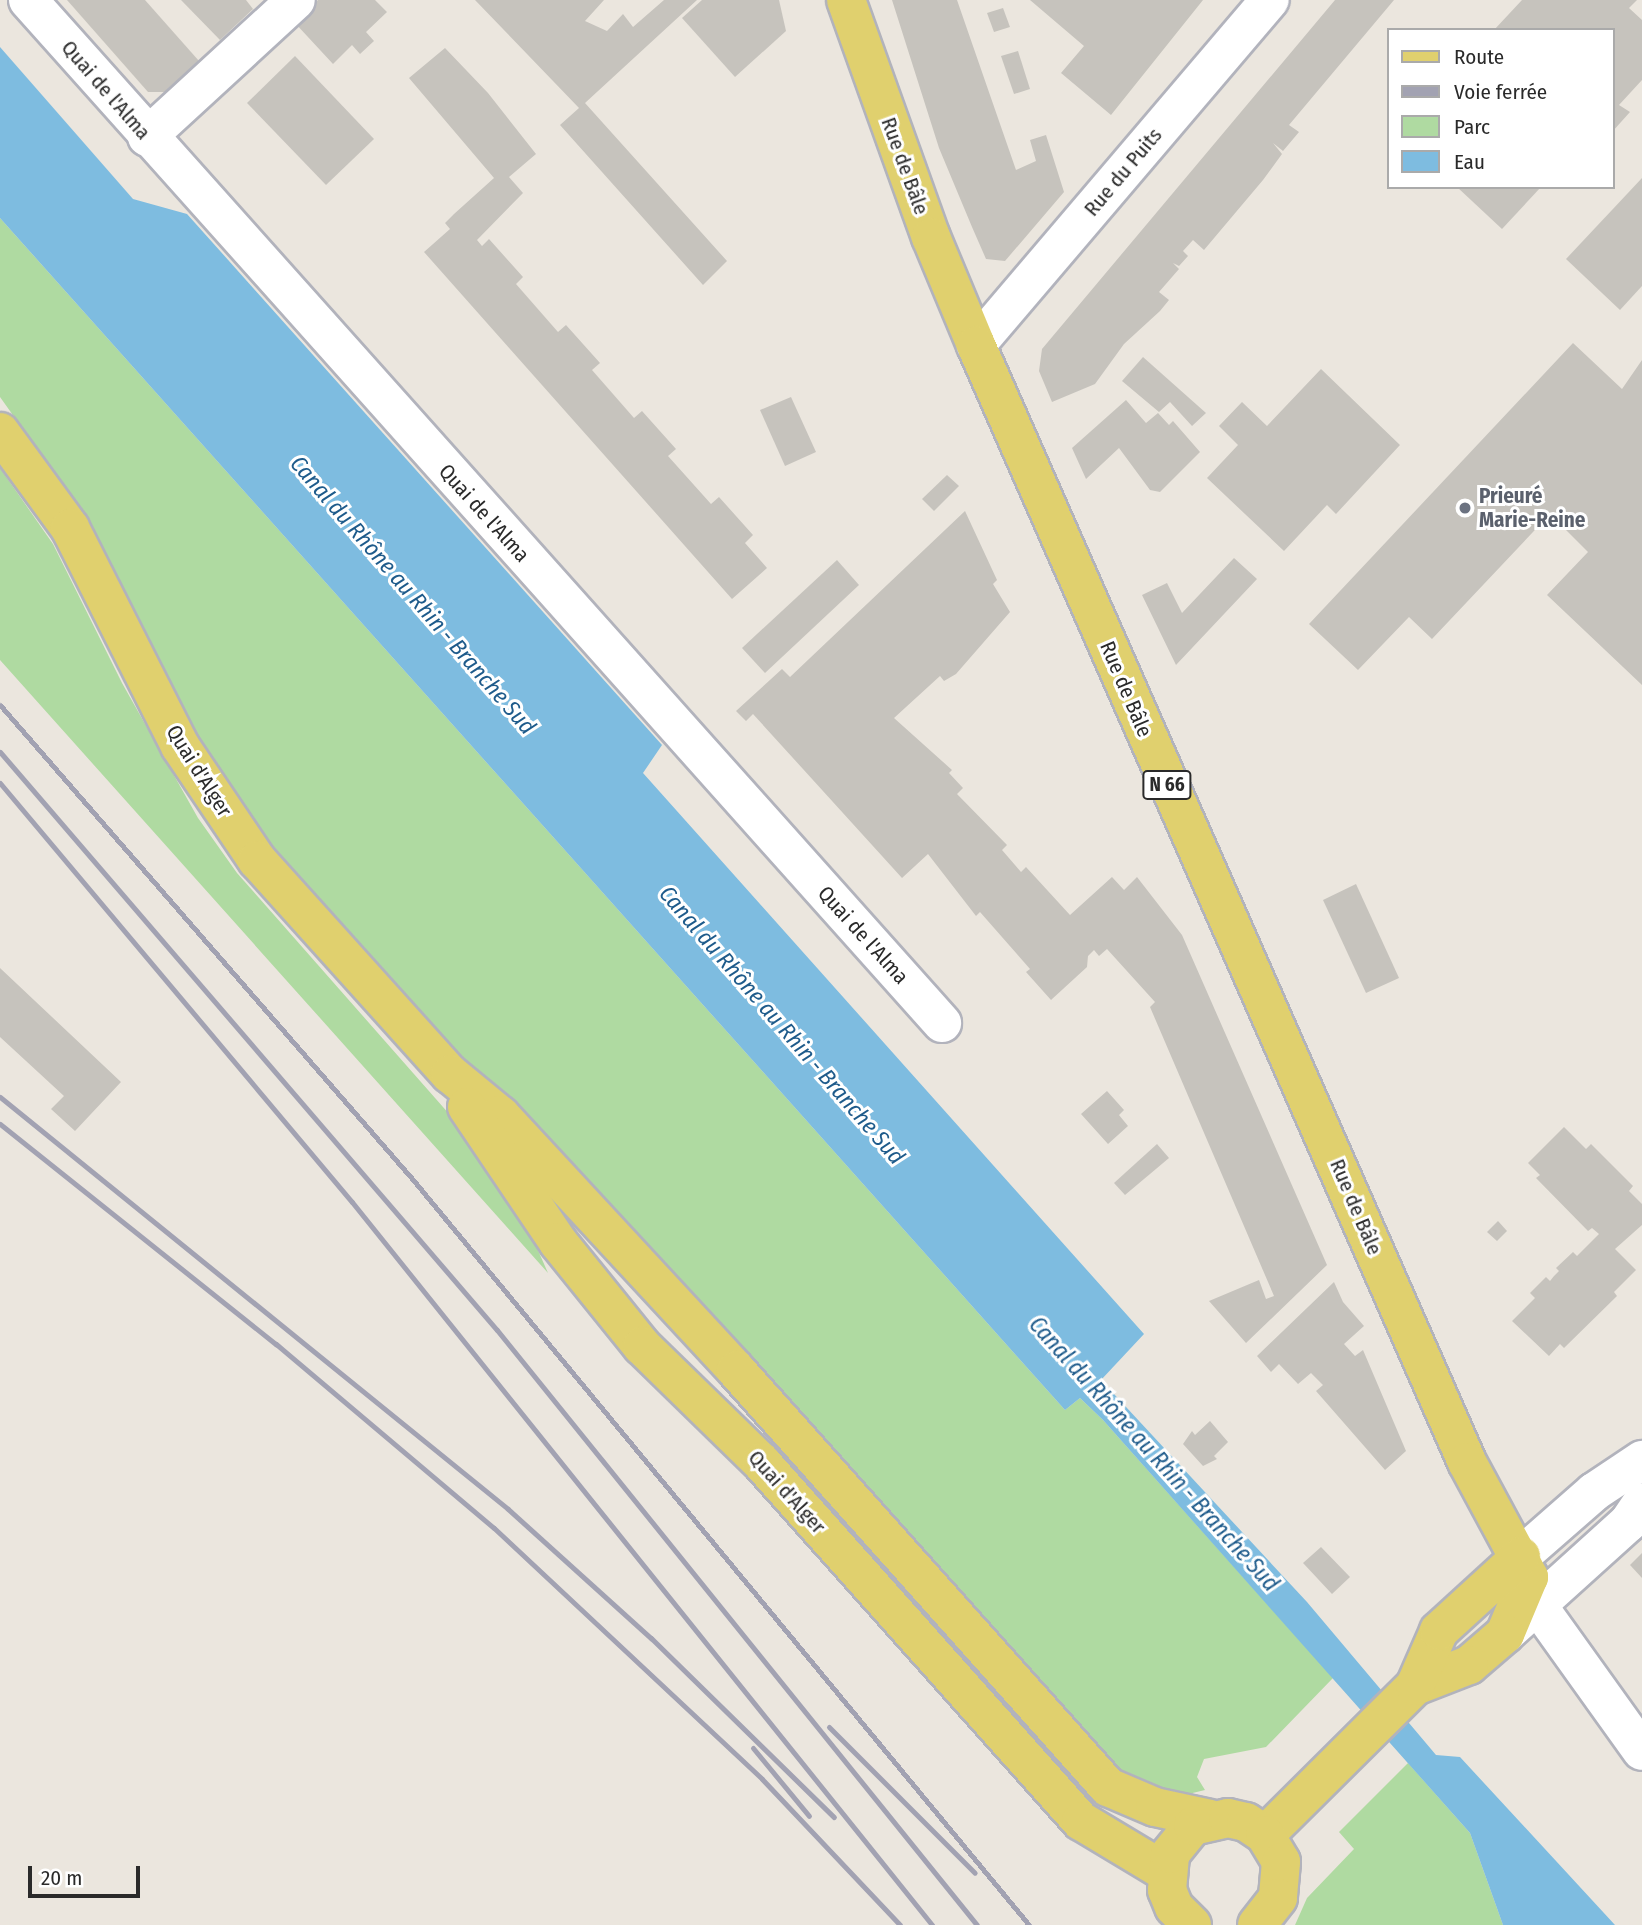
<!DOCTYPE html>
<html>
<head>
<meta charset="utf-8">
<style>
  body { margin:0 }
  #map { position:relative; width:1642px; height:1925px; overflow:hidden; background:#ebe6de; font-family:"Fira Sans Condensed",sans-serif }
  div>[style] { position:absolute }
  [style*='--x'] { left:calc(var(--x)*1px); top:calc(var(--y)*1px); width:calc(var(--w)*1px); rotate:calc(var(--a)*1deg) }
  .green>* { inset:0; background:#afdaa1 }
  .water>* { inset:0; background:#7ebce0 }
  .building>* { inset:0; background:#c6c3bd }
  .roads { filter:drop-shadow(2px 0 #b2b3bc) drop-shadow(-2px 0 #b2b3bc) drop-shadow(0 2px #b2b3bc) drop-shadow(0 -2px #b2b3bc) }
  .minor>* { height:38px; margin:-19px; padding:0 19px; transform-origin:19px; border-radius:19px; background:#fff }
  .tertiary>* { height:38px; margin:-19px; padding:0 19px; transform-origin:19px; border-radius:19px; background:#fff }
  .secondary>* { height:38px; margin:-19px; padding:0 19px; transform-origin:19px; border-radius:19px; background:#fff }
  .primary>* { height:38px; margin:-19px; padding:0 19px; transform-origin:19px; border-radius:19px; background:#e0d06e }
  .rail>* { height:5px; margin:-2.5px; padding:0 2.5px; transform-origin:2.5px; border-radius:2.5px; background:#a2a2b2 }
  .dots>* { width:19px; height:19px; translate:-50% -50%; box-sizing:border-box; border:4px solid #fff; border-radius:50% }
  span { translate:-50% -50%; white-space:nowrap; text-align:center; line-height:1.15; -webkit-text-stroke:6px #fff; paint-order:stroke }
  .shield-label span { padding:2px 5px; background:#fff; border:2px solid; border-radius:5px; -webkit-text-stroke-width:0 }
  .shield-label { font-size:19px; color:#2a2a2a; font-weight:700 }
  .street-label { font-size:21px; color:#2a2a2a }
  .worship-label { font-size:21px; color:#5b616d; font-weight:700 }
  .left { translate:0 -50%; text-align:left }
  .water-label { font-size:23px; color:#1e5b8b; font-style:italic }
  .legend { position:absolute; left:1387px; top:28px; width:228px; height:161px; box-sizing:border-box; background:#fff; border:2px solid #aaa; margin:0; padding:9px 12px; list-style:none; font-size:21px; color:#2a2a2a }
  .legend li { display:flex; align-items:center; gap:14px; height:35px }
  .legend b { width:35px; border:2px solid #aaa }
  .scale { position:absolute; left:28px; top:1866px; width:112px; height:32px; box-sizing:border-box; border:4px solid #2a2a2a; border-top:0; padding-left:9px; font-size:21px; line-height:24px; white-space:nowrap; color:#2a2a2a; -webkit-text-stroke:5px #fff; paint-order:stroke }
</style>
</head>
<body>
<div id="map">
  <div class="green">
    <div style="clip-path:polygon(0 218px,1065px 1410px,1080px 1398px,1103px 1420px,1333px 1678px,1266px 1747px,1204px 1759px,1197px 1777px,1205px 1790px,1176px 1797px,1126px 1781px,506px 1110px,283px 858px,234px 797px,197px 739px,87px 519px,0 397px)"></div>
    <div style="clip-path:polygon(0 468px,53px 544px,122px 683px,198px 818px,237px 873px,465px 1132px,519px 1207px,548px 1273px,0 660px)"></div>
    <div style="clip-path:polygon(1408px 1763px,1470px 1833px,1503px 1925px,1295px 1925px,1307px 1898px,1354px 1849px,1339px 1832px)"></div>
  </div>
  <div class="water">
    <div style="clip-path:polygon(0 47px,133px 199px,187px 214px,662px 745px,643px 773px,1144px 1334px,1101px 1380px,1307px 1602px,1436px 1755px,1460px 1757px,1615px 1925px,1503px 1925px,1470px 1833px,1103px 1420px,1080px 1398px,1065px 1410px,0 218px)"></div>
  </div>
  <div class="building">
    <div style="clip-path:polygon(67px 0,145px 0,199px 61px,165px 92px,148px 92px)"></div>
    <div style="clip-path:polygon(181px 0,246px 0,253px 9px,220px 40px)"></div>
    <div style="clip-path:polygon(318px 0,375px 0,387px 12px,366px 32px,374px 41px,360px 54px,352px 45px,333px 64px,295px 23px)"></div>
    <div style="clip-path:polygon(475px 0,604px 0,585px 21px,607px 31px,623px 14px,633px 27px,664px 0,697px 0,585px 103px,727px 261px,703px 285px,560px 125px,579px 108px)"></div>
    <div style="clip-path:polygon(702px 0,779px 0,786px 31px,735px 77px,682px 18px)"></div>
    <div style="clip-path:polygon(892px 0,957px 0,1016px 170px,1036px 161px,1030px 140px,1046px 135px,1064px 192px,1005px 261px,986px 259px,972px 227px,939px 148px)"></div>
    <div style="clip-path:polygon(1030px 0,1203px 0,1111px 115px,1061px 73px,1084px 46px)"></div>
    <div style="clip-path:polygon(1335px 0,1394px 0,1289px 125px,1299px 132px,1283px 151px,1273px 143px,1282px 154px,1263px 180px,1204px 250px,1193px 240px,1183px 251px,1188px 256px,1179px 266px,1173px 263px,1179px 269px,1159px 292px,1169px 300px,1160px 311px,1124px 344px,1095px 384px,1052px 402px,1039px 371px,1042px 349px)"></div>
    <div style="clip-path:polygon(1522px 0,1637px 0,1629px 8px,1642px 20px,1642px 80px,1619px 105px,1630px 112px,1612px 132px,1612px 30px,1494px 30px)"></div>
    <div style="clip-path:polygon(1003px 8px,1010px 27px,994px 32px,987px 13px)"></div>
    <div style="clip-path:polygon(445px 48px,488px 93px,536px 154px,509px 177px,523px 193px,477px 240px,482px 246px,489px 239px,523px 277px,516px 284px,558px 332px,566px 325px,600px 363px,592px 370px,634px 418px,642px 411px,676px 449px,668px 456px,711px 504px,719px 497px,753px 535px,745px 543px,767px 568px,732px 599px,424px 252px,450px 229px,445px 223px,454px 214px,494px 178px,409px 78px)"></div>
    <div style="clip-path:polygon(1018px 51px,1030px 89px,1014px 94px,1001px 56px)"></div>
    <div style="clip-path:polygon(295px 56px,374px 139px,326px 185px,247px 103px)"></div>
    <div style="clip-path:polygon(1642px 178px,1642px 286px,1620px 310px,1566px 259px)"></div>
    <div style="clip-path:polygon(1457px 187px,1541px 187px,1502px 229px)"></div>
    <div style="clip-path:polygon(1573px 343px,1622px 389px,1642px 360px,1642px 685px,1547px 595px,1588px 552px,1550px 514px,1432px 639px,1409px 617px,1358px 670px,1309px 624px)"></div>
    <div style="clip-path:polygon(1143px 357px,1206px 413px,1192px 426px,1170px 402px,1159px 412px,1122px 381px)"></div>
    <div style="clip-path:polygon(1321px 369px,1400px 445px,1336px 514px,1327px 505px,1284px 551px,1207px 478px,1238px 445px,1219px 426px,1242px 402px,1267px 426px)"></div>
    <div style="clip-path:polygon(791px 397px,816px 452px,785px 466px,760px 410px)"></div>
    <div style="clip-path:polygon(1126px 400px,1146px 423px,1158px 413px,1169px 425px,1173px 421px,1200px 452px,1160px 492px,1150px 490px,1119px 448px,1086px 479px,1072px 448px)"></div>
    <div style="clip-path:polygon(947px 475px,959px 486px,934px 511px,922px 499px)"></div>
    <div style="clip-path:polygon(965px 511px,997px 580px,993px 584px,1010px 612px,956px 674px,944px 681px,940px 676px,894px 718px,952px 770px,949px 773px,963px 788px,957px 794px,1007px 845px,1002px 850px,1021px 872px,1026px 867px,1070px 915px,1112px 877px,1124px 890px,1137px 877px,1182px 935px,1327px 1265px,1246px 1343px,1209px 1301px,1259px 1280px,1266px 1299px,1274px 1296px,1150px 1007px,1155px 1002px,1107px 949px,1099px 956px,1094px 950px,1088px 956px,1087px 967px,1051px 1000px,1026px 972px,1030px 969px,980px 912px,976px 916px,928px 854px,902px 878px,753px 714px,746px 721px,736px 711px,782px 669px,790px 677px)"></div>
    <div style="clip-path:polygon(1234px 558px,1257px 579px,1176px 665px,1142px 595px,1167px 583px,1182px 613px)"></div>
    <div style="clip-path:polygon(837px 560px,859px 585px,765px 673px,742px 648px)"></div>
    <div style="clip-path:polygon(1356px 884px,1399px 978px,1366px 993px,1323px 900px)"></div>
    <div style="clip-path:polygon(0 968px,121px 1082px,75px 1131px,51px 1109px,64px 1096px,0 1037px)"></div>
    <div style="clip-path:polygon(1107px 1091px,1124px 1110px,1119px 1115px,1128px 1126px,1108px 1144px,1081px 1114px)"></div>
    <div style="clip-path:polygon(1564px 1127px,1586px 1149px,1591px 1144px,1633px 1186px,1629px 1191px,1642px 1204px,1642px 1225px,1615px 1249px,1636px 1270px,1614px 1292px,1617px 1296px,1564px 1348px,1560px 1344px,1549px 1356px,1512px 1321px,1535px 1298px,1530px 1293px,1546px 1277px,1550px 1281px,1554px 1276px,1559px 1271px,1556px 1268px,1573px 1252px,1577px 1256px,1599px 1234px,1592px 1228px,1588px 1231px,1536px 1178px,1540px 1175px,1528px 1163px)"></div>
    <div style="clip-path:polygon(1157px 1144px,1169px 1158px,1125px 1195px,1114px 1183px)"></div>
    <div style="clip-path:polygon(1498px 1221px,1507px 1231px,1497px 1241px,1487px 1232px)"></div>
    <div style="clip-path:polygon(1334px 1282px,1343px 1302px,1364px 1326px,1344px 1344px,1355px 1356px,1363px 1350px,1406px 1451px,1385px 1470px,1316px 1391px,1323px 1385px,1311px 1373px,1298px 1384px,1279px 1364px,1271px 1372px,1257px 1356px)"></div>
    <div style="clip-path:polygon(1210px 1421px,1228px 1442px,1214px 1456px,1217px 1459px,1203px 1466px,1183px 1444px,1192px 1431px,1195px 1435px)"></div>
    <div style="clip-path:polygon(1321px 1547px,1350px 1577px,1332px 1594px,1303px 1563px)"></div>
    <div style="clip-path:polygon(1642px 1553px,1642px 1578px,1630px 1565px)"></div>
  </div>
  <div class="roads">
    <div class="minor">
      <div style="--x:28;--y:0;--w:1372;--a:48.22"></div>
      <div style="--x:147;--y:137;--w:202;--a:-42.6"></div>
      <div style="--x:976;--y:345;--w:453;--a:-49.6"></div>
    </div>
    <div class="tertiary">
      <div style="--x:1538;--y:1606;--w:178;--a:54.4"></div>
    </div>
    <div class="secondary">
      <div style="--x:1521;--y:1556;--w:97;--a:-41.2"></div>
      <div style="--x:1594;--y:1492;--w:58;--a:-33.7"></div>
      <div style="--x:1505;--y:1634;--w:166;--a:-42.1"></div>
      <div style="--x:1628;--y:1523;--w:25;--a:-56"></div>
    </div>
    <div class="primary">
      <div style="--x:846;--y:0;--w:252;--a:70.3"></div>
      <div style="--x:931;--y:237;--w:117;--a:67.4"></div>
      <div style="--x:976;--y:345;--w:1220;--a:66.27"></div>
      <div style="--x:1467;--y:1462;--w:131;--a:61.7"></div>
      <div style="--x:1529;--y:1577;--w:62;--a:112.8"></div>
      <div style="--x:1505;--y:1634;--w:48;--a:139.3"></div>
      <div style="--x:1469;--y:1665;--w:58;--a:158.7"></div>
      <div style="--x:0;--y:432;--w:119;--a:53.9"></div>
      <div style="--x:70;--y:528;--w:244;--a:63.2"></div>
      <div style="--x:180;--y:746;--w:138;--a:56"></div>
      <div style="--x:257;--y:860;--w:288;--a:48"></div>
      <div style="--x:450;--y:1074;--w:65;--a:39.4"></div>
      <div style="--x:500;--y:1115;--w:347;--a:47.2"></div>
      <div style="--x:736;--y:1370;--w:559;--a:48.26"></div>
      <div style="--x:1108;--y:1787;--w:51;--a:23.1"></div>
      <div style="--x:1155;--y:1807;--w:56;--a:12.3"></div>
      <div style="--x:467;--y:1107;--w:163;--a:56"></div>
      <div style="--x:558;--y:1242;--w:134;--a:51.1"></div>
      <div style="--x:642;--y:1346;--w:166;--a:44.3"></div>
      <div style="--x:761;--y:1462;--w:481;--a:48.3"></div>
      <div style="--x:1081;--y:1821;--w:99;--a:31"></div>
      <div style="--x:1265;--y:1835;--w:211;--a:-44.8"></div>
      <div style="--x:1415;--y:1686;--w:60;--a:-66.4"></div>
      <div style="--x:1439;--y:1631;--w:111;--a:-42.4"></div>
      <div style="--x:1192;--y:1925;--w:25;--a:-135"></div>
      <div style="--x:1174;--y:1907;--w:18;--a:-112"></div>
      <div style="--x:1167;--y:1890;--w:36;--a:-85"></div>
      <div style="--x:1170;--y:1854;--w:36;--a:-51"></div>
      <div style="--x:1193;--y:1826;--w:36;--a:-13"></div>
      <div style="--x:1228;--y:1818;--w:18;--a:13"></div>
      <div style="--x:1246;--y:1822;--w:23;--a:34"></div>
      <div style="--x:1265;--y:1835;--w:31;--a:59"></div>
      <div style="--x:1281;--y:1862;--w:36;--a:95"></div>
      <div style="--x:1278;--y:1898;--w:34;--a:128"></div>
    </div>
  </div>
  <div class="rail">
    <div style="--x:0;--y:705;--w:631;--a:48.98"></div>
    <div style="--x:414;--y:1181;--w:965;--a:50.42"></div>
    <div style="--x:0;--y:752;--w:762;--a:49.31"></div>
    <div style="--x:497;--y:1330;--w:764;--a:51.11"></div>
    <div style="--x:0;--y:783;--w:547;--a:49.97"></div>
    <div style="--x:352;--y:1202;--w:927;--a:51.26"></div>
    <div style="--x:0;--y:1097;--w:654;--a:39.04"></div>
    <div style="--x:508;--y:1509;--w:193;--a:42.1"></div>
    <div style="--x:651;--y:1638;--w:256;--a:44.4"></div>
    <div style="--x:0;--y:1124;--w:353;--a:38.6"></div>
    <div style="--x:276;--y:1344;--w:285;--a:40.2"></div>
    <div style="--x:494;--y:1528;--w:367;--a:43.1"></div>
    <div style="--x:762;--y:1779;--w:201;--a:46.6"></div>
    <div style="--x:829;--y:1727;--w:206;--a:45"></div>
    <div style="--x:753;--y:1748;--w:88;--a:50.5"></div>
  </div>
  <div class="dots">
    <div style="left:1465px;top:508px;background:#6b7280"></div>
  </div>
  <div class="shield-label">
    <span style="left:1167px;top:785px">N 66</span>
  </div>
  <div class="street-label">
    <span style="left:106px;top:90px;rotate:49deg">Quai de l'Alma</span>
    <span style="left:905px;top:166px;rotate:70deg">Rue de Bâle</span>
    <span style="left:1123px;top:172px;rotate:-50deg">Rue du Puits</span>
    <span style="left:484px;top:513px;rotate:48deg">Quai de l'Alma</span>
    <span style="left:1126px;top:689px;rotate:67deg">Rue de Bâle</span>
    <span style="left:199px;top:771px;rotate:58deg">Quai d'Alger</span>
    <span style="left:863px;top:935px;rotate:48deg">Quai de l'Alma</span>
    <span style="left:1356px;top:1207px;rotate:67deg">Rue de Bâle</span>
    <span style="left:787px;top:1492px;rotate:48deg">Quai d'Alger</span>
  </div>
  <div class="worship-label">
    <span class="left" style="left:1479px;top:508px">Prieuré<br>Marie-Reine</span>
  </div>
  <div class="water-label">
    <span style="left:413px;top:595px;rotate:49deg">Canal du Rhône au Rhin - Branche Sud</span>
    <span style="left:782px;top:1025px;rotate:49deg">Canal du Rhône au Rhin - Branche Sud</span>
    <span style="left:1154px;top:1454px;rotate:48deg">Canal du Rhône au Rhin - Branche Sud</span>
  </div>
  <ul class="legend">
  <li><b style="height:9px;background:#e0d06e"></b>Route</li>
  <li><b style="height:9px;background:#a2a2b2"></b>Voie ferrée</li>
  <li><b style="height:19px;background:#afdaa1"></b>Parc</li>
  <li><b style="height:19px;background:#7ebce0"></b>Eau</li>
  </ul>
  <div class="scale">20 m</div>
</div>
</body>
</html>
